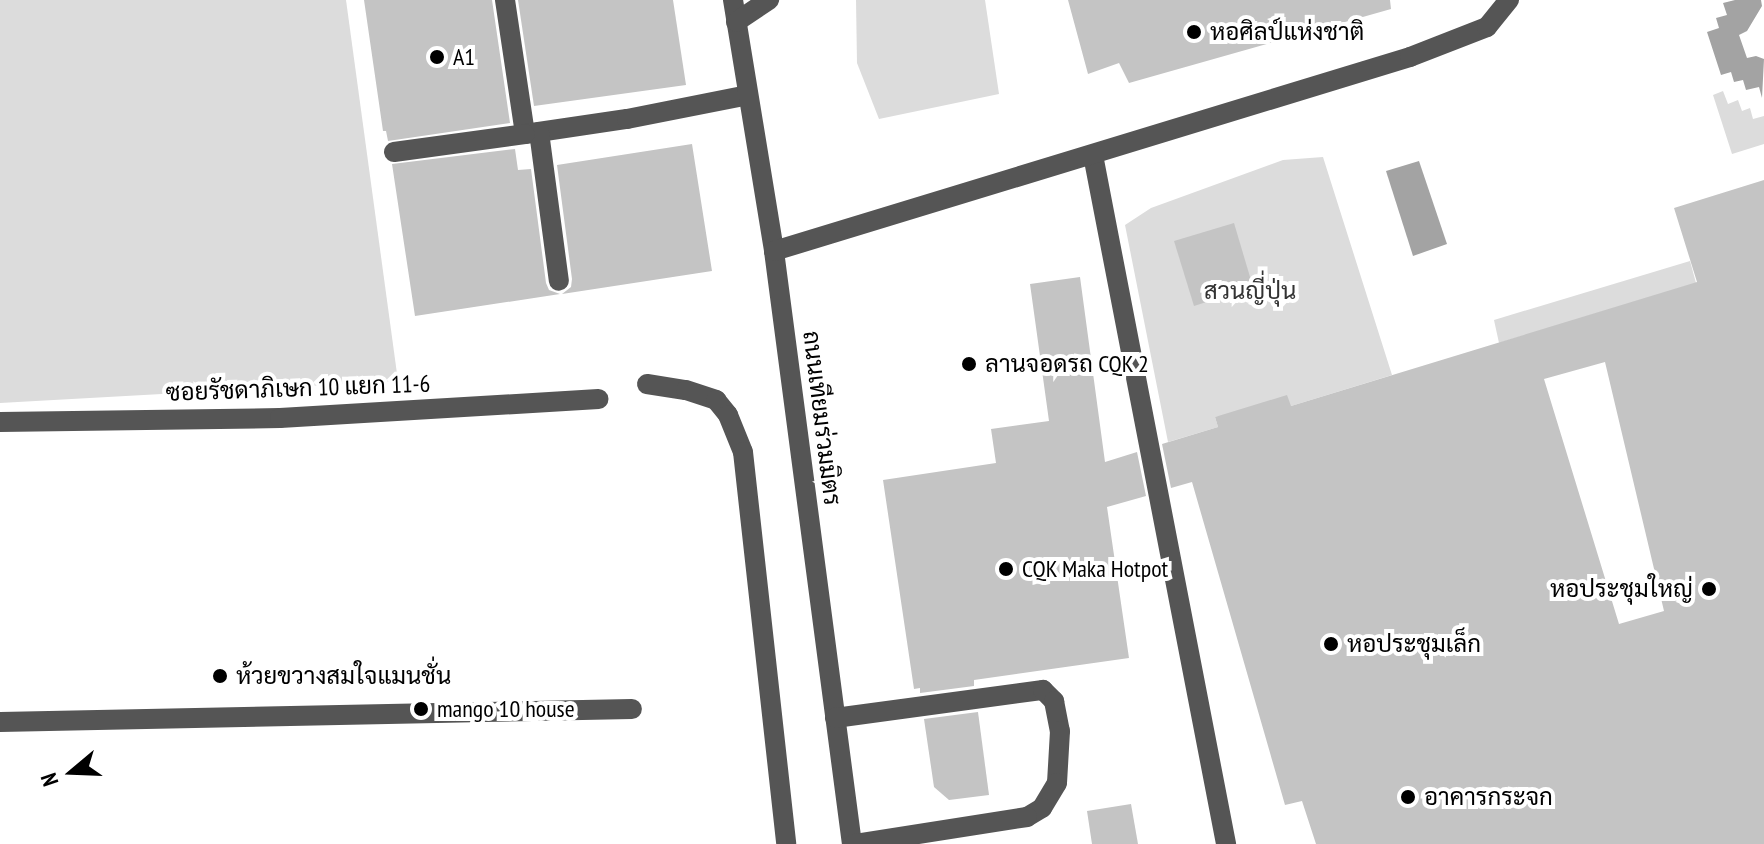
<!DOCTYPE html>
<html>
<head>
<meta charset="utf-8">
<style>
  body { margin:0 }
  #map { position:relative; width:1764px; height:844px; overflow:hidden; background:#fff; font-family:"PT Sans Narrow",Sarabun,sans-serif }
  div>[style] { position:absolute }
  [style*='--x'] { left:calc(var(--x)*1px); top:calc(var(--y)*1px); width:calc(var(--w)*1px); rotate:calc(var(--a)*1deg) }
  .green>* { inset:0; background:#dcdcdc }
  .water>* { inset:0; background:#a3a3a3 }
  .building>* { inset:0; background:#c4c4c4 }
  .minor>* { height:20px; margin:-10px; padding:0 10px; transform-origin:10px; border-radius:10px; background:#555 }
  .dots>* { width:22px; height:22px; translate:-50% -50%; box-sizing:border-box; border:4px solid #fff; border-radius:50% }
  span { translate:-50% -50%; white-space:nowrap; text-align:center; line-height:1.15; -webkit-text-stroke:8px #fff; paint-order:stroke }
  .poi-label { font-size:24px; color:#000 }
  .left { translate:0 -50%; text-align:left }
  .right { translate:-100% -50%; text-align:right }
  .park-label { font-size:24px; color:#333 }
  .street-label { font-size:24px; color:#000 }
  .north { position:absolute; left:32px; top:732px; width:80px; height:80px; -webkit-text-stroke:6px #fff; paint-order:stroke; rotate:251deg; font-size:22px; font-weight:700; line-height:32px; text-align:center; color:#000 }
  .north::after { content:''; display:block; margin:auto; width:28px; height:36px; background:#000; clip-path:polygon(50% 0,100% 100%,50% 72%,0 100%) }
</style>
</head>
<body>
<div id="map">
  <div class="green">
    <div style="clip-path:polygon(0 0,346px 0,398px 381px,0 403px)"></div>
    <div style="clip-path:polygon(856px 0,985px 0,999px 94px,879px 119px,857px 63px)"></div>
    <div style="clip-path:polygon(1723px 91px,1728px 104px,1738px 100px,1742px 111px,1750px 108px,1753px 119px,1764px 116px,1764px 144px,1732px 154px,1713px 95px)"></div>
    <div style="clip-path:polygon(1323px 157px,1392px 375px,1291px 406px,1215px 417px,1218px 427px,1168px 442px,1125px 225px,1151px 208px,1283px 160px)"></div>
    <div style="clip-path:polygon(1690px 261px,1696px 283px,1499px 343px,1494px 320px)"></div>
  </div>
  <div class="water">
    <div style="clip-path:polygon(1735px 0,1761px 0,1762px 6px,1747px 31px,1739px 35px,1747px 58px,1756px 56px,1764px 59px,1762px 98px,1759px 87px,1746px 90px,1743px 80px,1734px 82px,1731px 72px,1721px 75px,1707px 32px,1719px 28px,1716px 18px,1727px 15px,1723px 3px)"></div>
    <div style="clip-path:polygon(1419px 161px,1447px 244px,1413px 256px,1386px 171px)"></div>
  </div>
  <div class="building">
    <div style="clip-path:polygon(364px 0,492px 0,510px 123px,388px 141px,386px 131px,383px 131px)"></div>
    <div style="clip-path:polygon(518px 0,673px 0,686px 85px,534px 106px)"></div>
    <div style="clip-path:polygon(1068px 0,1390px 0,1391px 9px,1129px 83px,1119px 63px,1088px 74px)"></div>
    <div style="clip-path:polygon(692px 144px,712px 271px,562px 294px,571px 287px,572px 279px,557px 165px)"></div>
    <div style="clip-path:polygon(515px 149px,518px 170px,531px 169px,546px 283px,549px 290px,560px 294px,415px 316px,392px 164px)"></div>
    <div style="clip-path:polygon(evenodd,1764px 180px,1764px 844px,1316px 844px,1302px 801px,1285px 805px,1192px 482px,1171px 488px,1162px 444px,1218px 427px,1215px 417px,1287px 395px,1291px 406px,1697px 282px,1674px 208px,1764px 180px,1605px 362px,1664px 611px,1619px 624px,1544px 379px,1605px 362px)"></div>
    <div style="clip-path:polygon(1234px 223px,1253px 287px,1194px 306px,1174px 241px)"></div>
    <div style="clip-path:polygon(1080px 277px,1105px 462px,1137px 452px,1146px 496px,1107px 507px,1129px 658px,974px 680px,974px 686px,920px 693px,920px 688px,914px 689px,883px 480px,996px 463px,991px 429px,1049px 421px,1030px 284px)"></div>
    <div style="clip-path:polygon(978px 712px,989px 795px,949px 800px,934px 787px,924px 719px)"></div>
    <div style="clip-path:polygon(1131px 804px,1138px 844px,1092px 844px,1087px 811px)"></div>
  </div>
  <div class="minor">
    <div style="--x:505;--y:0;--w:135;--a:81.5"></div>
    <div style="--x:525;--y:134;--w:103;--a:-8.4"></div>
    <div style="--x:627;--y:119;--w:123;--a:-11.2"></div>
    <div style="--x:733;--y:0;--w:254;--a:80.7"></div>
    <div style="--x:774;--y:251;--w:598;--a:82.51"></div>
    <div style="--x:736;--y:22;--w:40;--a:-34"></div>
    <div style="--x:539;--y:132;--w:150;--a:82.4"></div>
    <div style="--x:394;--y:152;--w:132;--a:-7.8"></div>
    <div style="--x:1093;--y:155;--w:702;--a:79.07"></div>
    <div style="--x:774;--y:251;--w:665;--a:-16.96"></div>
    <div style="--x:1410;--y:57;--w:83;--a:-21.3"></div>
    <div style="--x:1487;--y:27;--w:35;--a:-51"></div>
    <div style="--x:647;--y:384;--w:39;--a:9"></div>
    <div style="--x:686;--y:390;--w:32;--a:18"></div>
    <div style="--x:716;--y:400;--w:19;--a:51"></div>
    <div style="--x:728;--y:415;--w:40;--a:68"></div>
    <div style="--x:743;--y:452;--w:394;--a:83.7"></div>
    <div style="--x:0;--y:422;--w:280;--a:-0.8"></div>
    <div style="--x:280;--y:418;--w:319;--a:-3.4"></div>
    <div style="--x:835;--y:718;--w:210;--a:-7.7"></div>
    <div style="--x:1043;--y:690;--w:16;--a:45"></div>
    <div style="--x:1054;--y:701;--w:31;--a:79"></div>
    <div style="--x:1060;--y:731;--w:52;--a:93.3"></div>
    <div style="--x:1057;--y:783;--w:29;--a:121"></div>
    <div style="--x:1042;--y:808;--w:17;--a:149"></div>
    <div style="--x:1027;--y:817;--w:175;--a:171.1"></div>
    <div style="--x:0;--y:722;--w:632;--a:-1.18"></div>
  </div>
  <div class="dots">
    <div style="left:1194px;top:32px;background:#000"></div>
    <div style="left:437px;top:57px;background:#000"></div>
    <div style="left:969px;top:364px;background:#000"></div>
    <div style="left:1006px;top:569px;background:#000"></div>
    <div style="left:1709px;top:589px;background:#000"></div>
    <div style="left:1331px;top:644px;background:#000"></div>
    <div style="left:220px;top:676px;background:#000"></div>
    <div style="left:421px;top:709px;background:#000"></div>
    <div style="left:1408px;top:797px;background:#000"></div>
  </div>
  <div class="poi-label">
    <span class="left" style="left:1210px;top:32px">หอศิลป์แห่งชาติ</span>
    <span class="left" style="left:453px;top:57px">A1</span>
    <span class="left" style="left:985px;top:364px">ลานจอดรถ CQK 2</span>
    <span class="left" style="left:1022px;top:569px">CQK Maka Hotpot</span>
    <span class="right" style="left:1693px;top:589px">หอประชุมใหญ่</span>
    <span class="left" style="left:1347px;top:644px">หอประชุมเล็ก</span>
    <span class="left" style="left:236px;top:676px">ห้วยขวางสมใจแมนชั่น</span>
    <span class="left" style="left:437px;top:709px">mango 10 house</span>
    <span class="left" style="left:1424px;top:797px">อาคารกระจก</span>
  </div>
  <div class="park-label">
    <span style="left:1250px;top:291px">สวนญี่ปุ่น</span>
  </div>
  <div class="street-label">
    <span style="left:298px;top:388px;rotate:-2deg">ซอยรัชดาภิเษก 10 แยก 11-6</span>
    <span style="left:822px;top:418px;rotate:83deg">ถนนเทียมร่วมมิตร</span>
  </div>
  <div class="north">N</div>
</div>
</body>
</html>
